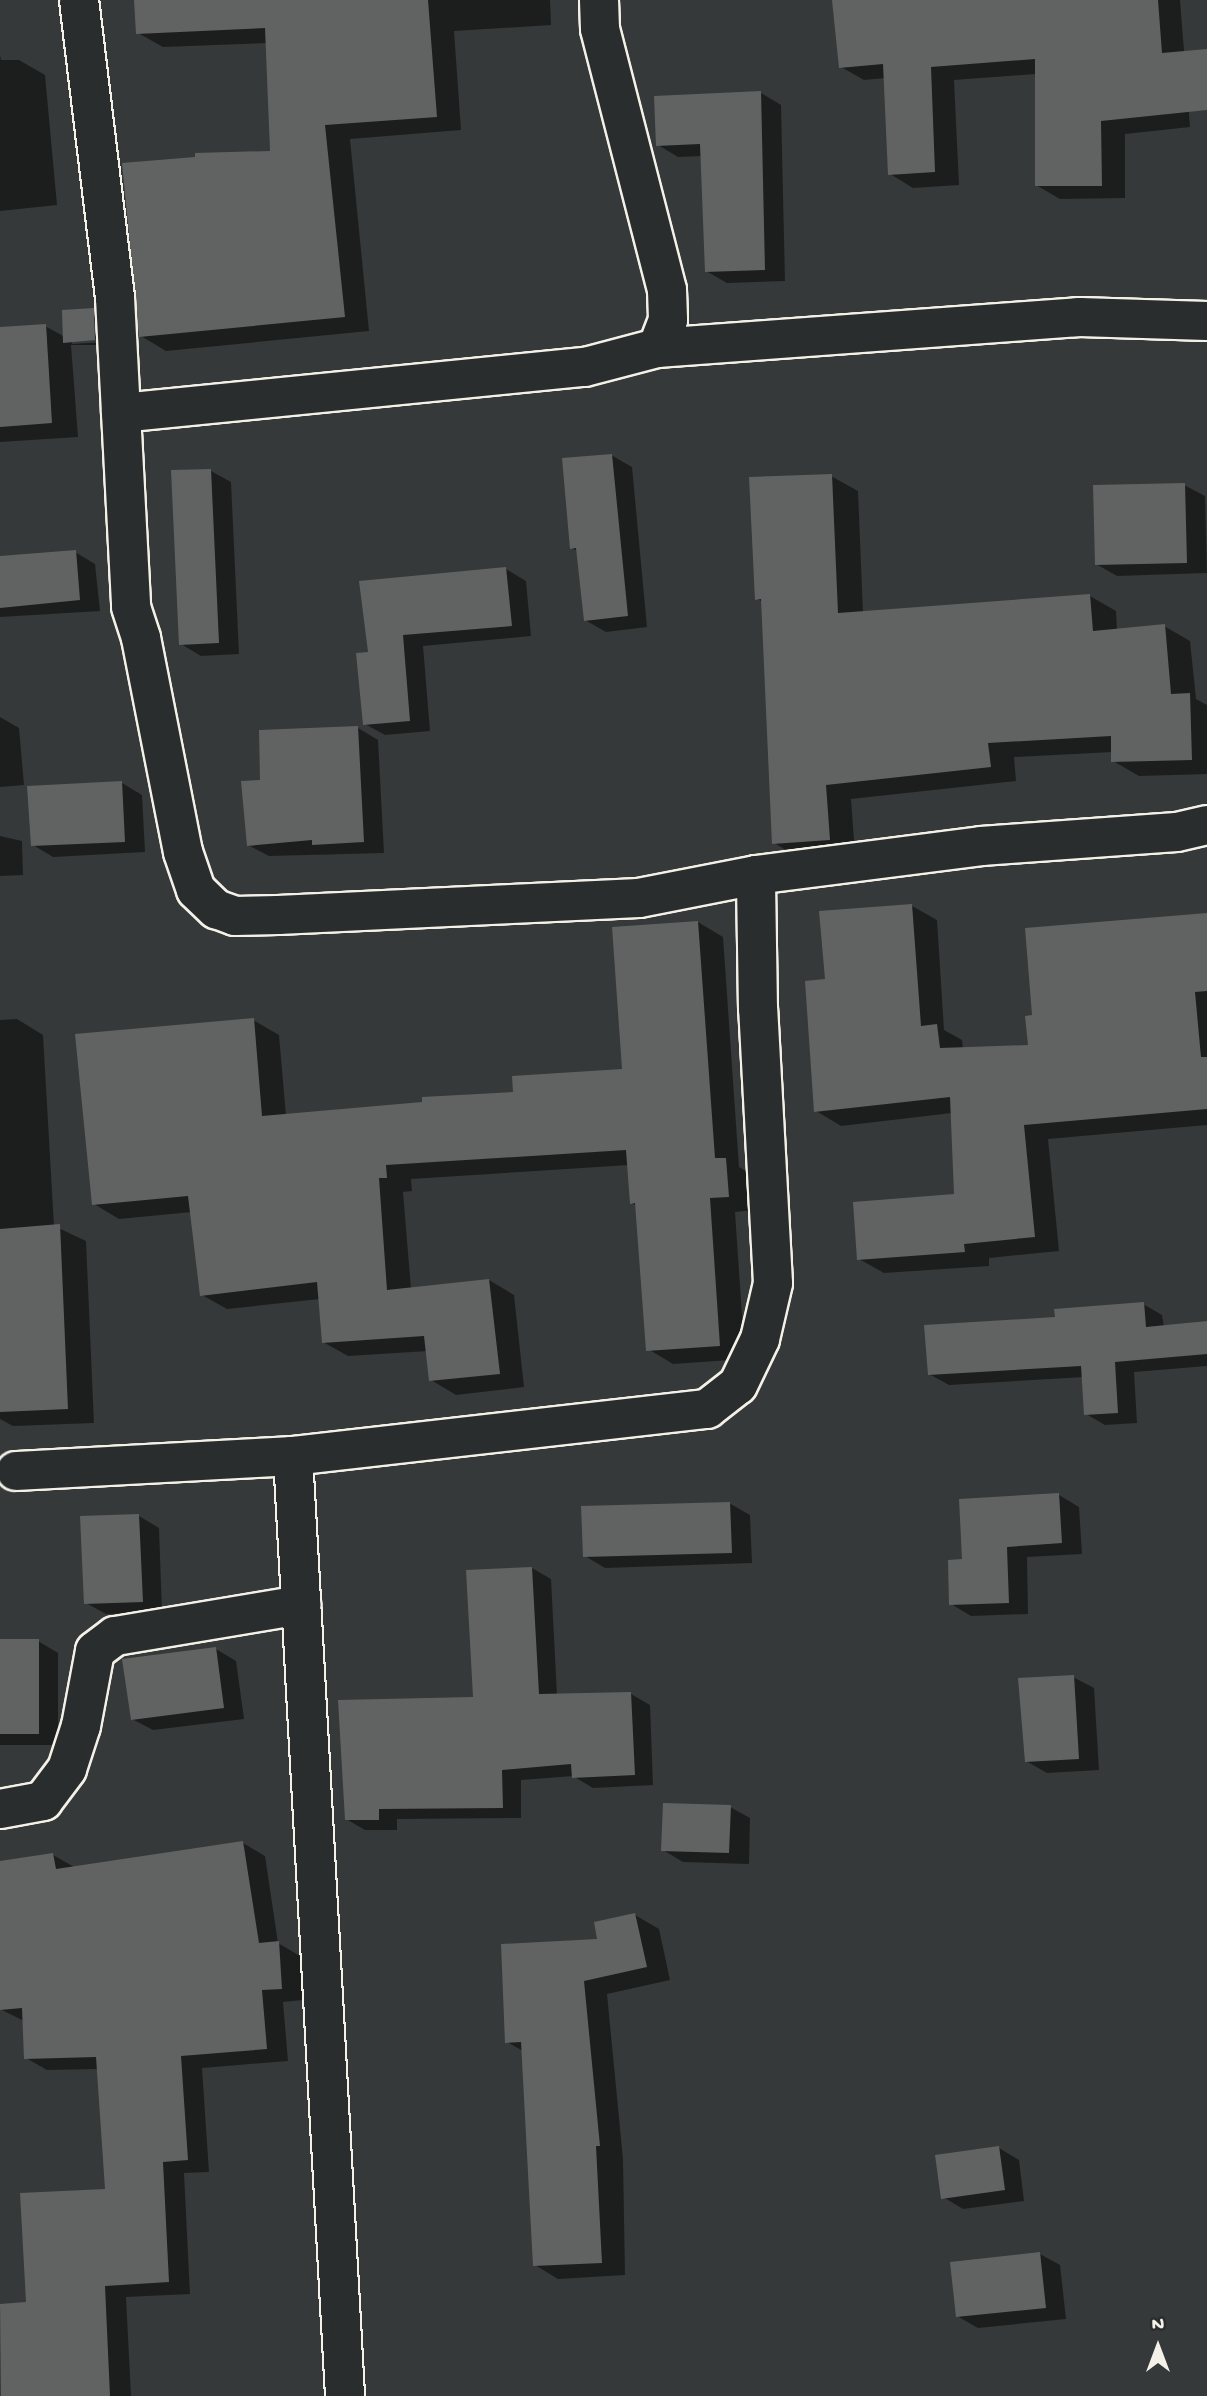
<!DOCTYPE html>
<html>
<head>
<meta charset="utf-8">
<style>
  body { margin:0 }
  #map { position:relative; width:1207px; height:2396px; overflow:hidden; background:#363939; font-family:"Gochi Hand",sans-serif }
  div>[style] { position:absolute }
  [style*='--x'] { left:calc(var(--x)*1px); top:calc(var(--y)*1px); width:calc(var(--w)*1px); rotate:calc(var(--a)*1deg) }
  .shadow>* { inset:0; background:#0007 }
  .building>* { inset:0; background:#616362 }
  .roads { filter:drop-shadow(2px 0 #f4f1e8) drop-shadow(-2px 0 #f4f1e8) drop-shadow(0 2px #f4f1e8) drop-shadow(0 -2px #f4f1e8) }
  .minor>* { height:38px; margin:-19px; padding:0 19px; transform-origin:19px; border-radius:19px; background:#2a2d2e }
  span { translate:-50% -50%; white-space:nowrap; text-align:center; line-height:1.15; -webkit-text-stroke:5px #2a2d2e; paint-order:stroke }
  .north { position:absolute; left:1123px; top:2312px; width:70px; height:70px; -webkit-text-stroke:5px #2a2d2e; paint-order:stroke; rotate:0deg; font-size:19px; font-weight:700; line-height:28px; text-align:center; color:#f4f1e8 }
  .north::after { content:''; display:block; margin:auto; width:24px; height:32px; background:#f4f1e8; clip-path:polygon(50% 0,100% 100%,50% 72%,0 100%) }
</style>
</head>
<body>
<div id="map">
  <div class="shadow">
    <div style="clip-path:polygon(136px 0,550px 0,551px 25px,454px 31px,461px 130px,350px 139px,369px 331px,166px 351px,141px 336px,271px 152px,267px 43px,163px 47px,138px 33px)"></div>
    <div style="clip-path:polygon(834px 0,1180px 0,1190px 127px,1125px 134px,1125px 198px,1060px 199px,1036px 185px,1036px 74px,954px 80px,959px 185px,913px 188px,890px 174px,885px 78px,864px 80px,841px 67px)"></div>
    <div style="clip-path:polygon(0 55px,1px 60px,19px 60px,45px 75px,57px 205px,0 211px)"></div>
    <div style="clip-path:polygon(761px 93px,781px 105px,785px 281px,727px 283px,706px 271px,702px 156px,678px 157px,658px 145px)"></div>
    <div style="clip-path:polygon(evenodd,93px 310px,103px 315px,105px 345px,71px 345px,78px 437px,0 442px,0 329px,45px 326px,65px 337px,93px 310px,104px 338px,104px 342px,72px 344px,72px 340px,104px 338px)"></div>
    <div style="clip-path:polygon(611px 455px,632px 467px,647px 627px,606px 632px,585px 620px,578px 551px,571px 548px)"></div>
    <div style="clip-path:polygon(211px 471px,231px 482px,239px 654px,201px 656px,181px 644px)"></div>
    <div style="clip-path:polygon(831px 476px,858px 491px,863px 613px,1090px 596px,1116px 611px,1117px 630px,1164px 626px,1190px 641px,1196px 699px,1207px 705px,1207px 774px,1139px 776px,1113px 761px,1113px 752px,1014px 757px,1016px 781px,851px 799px,855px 854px,800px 858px,774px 843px,763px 602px,757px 599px)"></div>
    <div style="clip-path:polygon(1184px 485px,1205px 496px,1207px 573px,1117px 576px,1096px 564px)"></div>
    <div style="clip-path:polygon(75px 552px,95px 564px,100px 611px,0 617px,0 558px)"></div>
    <div style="clip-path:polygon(506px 569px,526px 581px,531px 636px,423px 646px,430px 731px,385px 735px,365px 724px,370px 654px)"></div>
    <div style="clip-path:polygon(0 717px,19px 728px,24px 785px,0 787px)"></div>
    <div style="clip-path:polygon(358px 728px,378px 740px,384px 853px,269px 856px,248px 845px,262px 781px)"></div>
    <div style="clip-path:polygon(122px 783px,142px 795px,145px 852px,53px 857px,33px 845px)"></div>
    <div style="clip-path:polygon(0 836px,22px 841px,23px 875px,0 876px)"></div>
    <div style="clip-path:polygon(912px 906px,937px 920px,944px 1030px,962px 1040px,963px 1049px,1030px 1047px,1034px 1017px,1207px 915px,1207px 1125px,1048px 1139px,1059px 1251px,989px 1258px,989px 1266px,884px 1273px,859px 1259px,955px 1196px,952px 1113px,841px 1126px,816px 1111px,827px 981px)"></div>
    <div style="clip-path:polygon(698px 922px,723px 937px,739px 1167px,751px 1174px,754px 1210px,735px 1212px,745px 1359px,673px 1364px,648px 1349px,637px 1206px,632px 1203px,629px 1165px,411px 1179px,412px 1191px,403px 1192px,411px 1289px,489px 1280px,514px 1295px,524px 1387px,456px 1395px,431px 1380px,428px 1351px,348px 1356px,323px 1342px,320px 1299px,227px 1309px,202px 1295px,192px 1212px,119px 1219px,94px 1204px,253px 1020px,279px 1035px,286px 1116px,515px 1093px,624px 1071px)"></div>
    <div style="clip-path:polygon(17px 1019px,43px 1035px,54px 1226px,86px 1241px,94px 1423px,13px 1426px,0 1419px,0 1020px)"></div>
    <div style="clip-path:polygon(1143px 1304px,1162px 1315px,1164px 1327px,1207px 1323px,1207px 1366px,1134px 1372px,1137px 1423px,1105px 1425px,1086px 1414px,1084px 1377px,949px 1385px,929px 1374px,1057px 1318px)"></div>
    <div style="clip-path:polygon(1059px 1495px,1079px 1507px,1082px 1554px,1027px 1557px,1028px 1614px,971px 1616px,951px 1604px,964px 1561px)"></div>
    <div style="clip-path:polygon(729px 1503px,750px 1515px,752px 1563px,605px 1568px,585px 1556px)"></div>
    <div style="clip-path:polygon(139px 1516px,159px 1528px,162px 1612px,106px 1614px,86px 1603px)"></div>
    <div style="clip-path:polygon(532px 1568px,551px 1579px,557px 1695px,631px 1694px,650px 1705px,653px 1785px,593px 1788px,573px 1776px,521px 1780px,521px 1818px,397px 1819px,397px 1830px,365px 1830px,346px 1819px,475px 1699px)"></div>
    <div style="clip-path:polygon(0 1641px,38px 1641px,58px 1653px,58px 1745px,0 1745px)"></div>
    <div style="clip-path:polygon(216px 1649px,236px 1661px,244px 1719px,153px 1730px,132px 1719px)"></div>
    <div style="clip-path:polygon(1073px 1677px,1094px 1688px,1099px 1770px,1047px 1773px,1026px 1761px)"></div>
    <div style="clip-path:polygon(730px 1807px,750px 1818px,749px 1864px,683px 1862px,663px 1850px)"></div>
    <div style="clip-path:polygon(243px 1843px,265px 1856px,278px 1943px,300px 1956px,303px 2000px,283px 2002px,288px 2061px,202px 2068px,209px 2172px,184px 2173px,190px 2294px,126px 2297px,131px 2396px,3px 2396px,0 2305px,28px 2303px,107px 2190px,99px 2069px,47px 2070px,26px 2058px,24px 2021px,0 2009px,0 1863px,53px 1855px,76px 1868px)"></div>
    <div style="clip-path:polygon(635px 1915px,659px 1929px,670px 1980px,607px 1994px,623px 2159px,625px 2275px,558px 2279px,535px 2265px,523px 2051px,507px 2042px,599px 1941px)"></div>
    <div style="clip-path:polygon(999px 2148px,1019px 2160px,1024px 2201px,963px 2209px,943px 2197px)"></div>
    <div style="clip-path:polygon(1040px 2254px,1060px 2265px,1066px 2319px,978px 2328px,957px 2316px)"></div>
  </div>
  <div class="building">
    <div style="clip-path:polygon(134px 0,428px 0,437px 117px,325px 125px,345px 317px,139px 337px,122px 163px,195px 157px,195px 153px,270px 151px,265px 28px,136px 34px)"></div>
    <div style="clip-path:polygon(832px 0,1158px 0,1162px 53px,1207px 49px,1207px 110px,1101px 121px,1102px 186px,1035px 186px,1035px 59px,931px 67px,935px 172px,888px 175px,883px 64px,839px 68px)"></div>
    <div style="clip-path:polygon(761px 91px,765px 270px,705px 272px,700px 144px,656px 146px,654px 96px)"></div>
    <div style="clip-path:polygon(94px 308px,95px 340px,63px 343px,62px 310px)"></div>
    <div style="clip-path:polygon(46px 324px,52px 423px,0 427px,0 327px)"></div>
    <div style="clip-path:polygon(612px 454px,628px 616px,584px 621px,576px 548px,570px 549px,562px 458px)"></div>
    <div style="clip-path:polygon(211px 469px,219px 643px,179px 645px,171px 470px)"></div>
    <div style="clip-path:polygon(832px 474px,838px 613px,1090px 594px,1093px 631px,1165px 624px,1171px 694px,1190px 693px,1192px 760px,1111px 762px,1111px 736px,988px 743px,991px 767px,826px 785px,830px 840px,772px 844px,761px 599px,755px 600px,749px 477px)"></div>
    <div style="clip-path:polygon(1185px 483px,1187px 563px,1095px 565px,1093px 485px)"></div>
    <div style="clip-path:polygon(76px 550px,80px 600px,0 608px,0 556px)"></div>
    <div style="clip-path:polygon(506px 567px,512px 626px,403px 635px,410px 721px,363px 725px,356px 653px,368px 652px,359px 581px)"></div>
    <div style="clip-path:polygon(358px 726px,364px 842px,312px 845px,312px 840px,247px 846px,241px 781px,260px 780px,259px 730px)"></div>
    <div style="clip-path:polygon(122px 781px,125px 842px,31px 846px,27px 786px)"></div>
    <div style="clip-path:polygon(912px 904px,921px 1026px,937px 1024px,940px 1048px,1028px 1045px,1025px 1016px,1032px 1015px,1025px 928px,1207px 913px,1207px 991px,1195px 992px,1201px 1057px,1207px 1057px,1207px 1109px,1024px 1125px,1035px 1237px,964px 1244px,965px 1252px,857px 1260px,853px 1202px,954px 1194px,950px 1097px,814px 1112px,805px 981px,825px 979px,819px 911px)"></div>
    <div style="clip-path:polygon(698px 921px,715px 1158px,726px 1158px,729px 1197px,710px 1198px,720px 1346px,646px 1351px,635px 1203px,630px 1204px,626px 1150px,386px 1165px,387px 1178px,379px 1178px,387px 1290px,489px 1279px,500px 1374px,429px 1381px,424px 1336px,322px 1343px,317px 1282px,200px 1296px,188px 1196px,92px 1205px,75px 1034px,254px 1018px,262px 1116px,422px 1102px,422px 1097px,513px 1092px,512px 1076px,622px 1069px,612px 927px)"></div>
    <div style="clip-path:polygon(60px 1224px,68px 1409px,0 1412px,0 1229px)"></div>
    <div style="clip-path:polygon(1144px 1302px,1146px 1327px,1207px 1321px,1207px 1354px,1115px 1362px,1118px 1413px,1084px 1415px,1081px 1366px,928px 1375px,924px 1325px,1055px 1317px,1054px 1309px)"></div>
    <div style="clip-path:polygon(1059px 1493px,1062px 1543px,1007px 1547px,1009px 1603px,949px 1605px,948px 1560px,962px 1559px,959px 1499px)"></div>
    <div style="clip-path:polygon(730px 1502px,732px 1553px,583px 1557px,581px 1506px)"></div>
    <div style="clip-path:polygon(139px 1514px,143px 1602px,84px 1604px,80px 1516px)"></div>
    <div style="clip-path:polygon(532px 1567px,539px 1694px,631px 1692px,635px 1775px,572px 1778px,571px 1764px,502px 1770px,503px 1808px,379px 1809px,379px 1820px,345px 1820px,338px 1700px,473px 1697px,466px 1570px)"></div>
    <div style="clip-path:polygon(0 1639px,39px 1639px,39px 1734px,0 1734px)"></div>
    <div style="clip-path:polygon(216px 1647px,224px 1708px,131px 1720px,122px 1659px)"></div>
    <div style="clip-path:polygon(1074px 1675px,1079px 1759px,1025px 1762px,1018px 1678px)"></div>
    <div style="clip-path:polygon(663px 1803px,731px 1805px,729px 1853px,661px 1851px)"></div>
    <div style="clip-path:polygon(243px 1841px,259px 1943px,279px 1941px,282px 1989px,262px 1990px,267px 2049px,181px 2056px,188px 2160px,163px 2162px,169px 2282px,105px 2286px,110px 2396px,1px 2396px,0 2304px,26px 2302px,20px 2193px,105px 2189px,96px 2057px,24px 2059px,22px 2008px,0 2010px,0 1861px,53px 1853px,56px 1869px)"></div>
    <div style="clip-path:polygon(635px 1913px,647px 1967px,584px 1981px,600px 2146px,596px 2146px,602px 2263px,533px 2266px,521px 2042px,505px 2043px,501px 1944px,597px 1939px,594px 1922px)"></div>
    <div style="clip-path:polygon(999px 2146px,1005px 2190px,941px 2199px,935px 2155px)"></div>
    <div style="clip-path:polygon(1040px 2252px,1046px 2308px,956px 2317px,950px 2262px)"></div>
  </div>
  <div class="roads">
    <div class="minor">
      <div style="--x:79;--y:0;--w:300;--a:83.1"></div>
      <div style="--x:115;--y:298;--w:309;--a:87"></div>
      <div style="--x:131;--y:607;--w:33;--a:72"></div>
      <div style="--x:141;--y:638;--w:218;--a:78.9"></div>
      <div style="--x:183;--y:852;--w:40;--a:71.1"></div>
      <div style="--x:196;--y:890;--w:28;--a:44"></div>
      <div style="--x:216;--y:909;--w:20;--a:20"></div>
      <div style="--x:235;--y:916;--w:43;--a:-1.3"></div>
      <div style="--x:278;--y:915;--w:361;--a:-2.7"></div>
      <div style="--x:639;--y:898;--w:119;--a:-11.1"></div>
      <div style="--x:756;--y:875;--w:227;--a:-7.3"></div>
      <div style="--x:981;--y:846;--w:196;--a:-4.1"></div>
      <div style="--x:1177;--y:832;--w:31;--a:-13"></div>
      <div style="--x:599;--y:0;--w:29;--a:88"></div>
      <div style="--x:600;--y:29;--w:269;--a:75.6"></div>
      <div style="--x:667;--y:290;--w:30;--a:88"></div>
      <div style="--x:668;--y:320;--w:30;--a:111"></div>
      <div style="--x:121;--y:413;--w:466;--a:-5.7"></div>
      <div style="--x:585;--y:367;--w:74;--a:-14.8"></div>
      <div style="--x:657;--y:348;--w:424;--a:-4.2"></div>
      <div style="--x:1080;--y:317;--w:127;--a:1.8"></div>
      <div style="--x:293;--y:1456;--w:941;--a:86.83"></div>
      <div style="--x:16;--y:1471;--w:277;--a:-3.1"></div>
      <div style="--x:293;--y:1456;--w:417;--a:-6.5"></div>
      <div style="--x:707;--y:1409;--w:39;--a:-38"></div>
      <div style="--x:738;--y:1385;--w:51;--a:-64.4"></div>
      <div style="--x:760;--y:1339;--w:57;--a:-76.9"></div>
      <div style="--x:773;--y:1283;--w:274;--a:-93.1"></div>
      <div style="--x:758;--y:1009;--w:134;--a:-90.9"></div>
      <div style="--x:0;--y:1809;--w:44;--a:-10.5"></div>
      <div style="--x:43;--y:1801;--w:40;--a:-53"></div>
      <div style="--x:67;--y:1769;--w:45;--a:-72"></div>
      <div style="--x:81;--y:1726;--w:76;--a:-79.4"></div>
      <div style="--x:95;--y:1651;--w:25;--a:-37"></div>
      <div style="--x:115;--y:1636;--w:189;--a:-9.5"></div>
    </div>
  </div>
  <div class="north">N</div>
</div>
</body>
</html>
